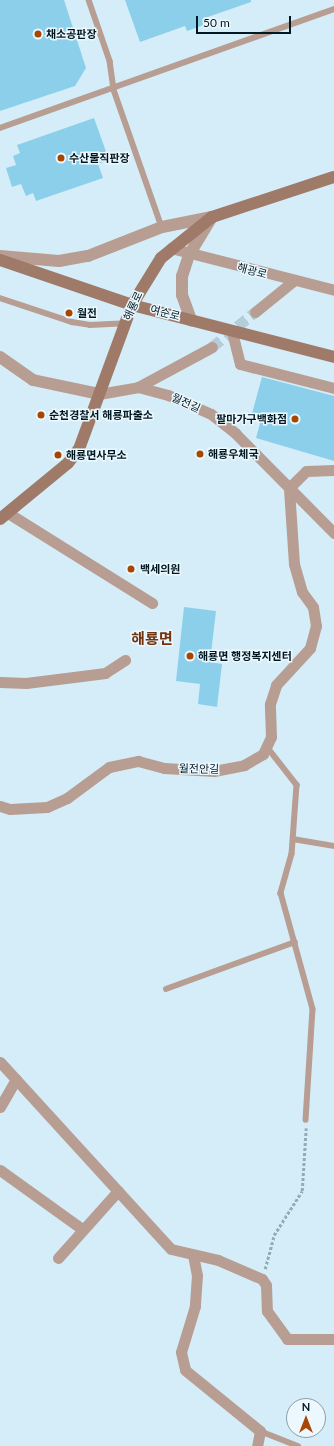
<!DOCTYPE html>
<html>
<head>
<meta charset="utf-8">
<style>
  body { margin:0 }
  #map { position:relative; width:334px; height:1446px; overflow:hidden; background:#d4edf9; font-family:Lato,"Noto Sans KR",sans-serif }
  div>[style] { position:absolute }
  [style*='--x'] { left:calc(var(--x)*1px); top:calc(var(--y)*1px); width:calc(var(--w)*1px); rotate:calc(var(--a)*1deg) }
  .building>* { inset:0; background:#8ccfeb }
  .minor-tunnel>* { height:11px; margin-top:-5.5px; transform-origin:0; background:repeating-linear-gradient(90deg,#b4cdd9 0 11px,transparent 0 16.5px) }
  .path>* { height:2.5px; margin-top:-1.25px; transform-origin:0; background:repeating-linear-gradient(90deg,#92abb6 0 3px,transparent 0 5px) }
  .service>* { height:5.5px; margin:-2.75px; padding:0 2.75px; transform-origin:2.75px; border-radius:2.75px; background:#b89e92 }
  .minor>* { height:11px; margin:-5.5px; padding:0 5.5px; transform-origin:5.5px; border-radius:5.5px; background:#b89e92 }
  .tertiary>* { height:12px; margin:-6px; padding:0 6px; transform-origin:6px; border-radius:6px; background:#b89e92 }
  .secondary>* { height:12px; margin:-6px; padding:0 6px; transform-origin:6px; border-radius:6px; background:#9f7a68 }
  .dots>* { width:11px; height:11px; translate:-50% -50%; box-sizing:border-box; border:2px solid #ecf8fe; border-radius:50% }
  span { translate:-50% -50%; white-space:nowrap; text-align:center; line-height:1.15; -webkit-text-stroke:3px #ecf8fe; paint-order:stroke }
  .poi-label { font-size:11px; color:#001822; font-weight:700 }
  .left { translate:0 -50%; text-align:left }
  .right { translate:-100% -50%; text-align:right }
  .street-label { font-size:11px; color:#001822 }
  .district-label { font-size:15px; color:#72330f; font-weight:700 }
  .north { position:absolute; left:286px; top:1398px; width:40px; height:40px; box-sizing:border-box; background:#ecf8fe; border:1px solid #8e9ea6; border-radius:50%; rotate:0deg; font-size:11px; font-weight:700; line-height:16px; text-align:center; color:#001822 }
  .north::after { content:''; display:block; margin:auto; width:14px; height:18px; background:#a74600; clip-path:polygon(50% 0,100% 100%,50% 72%,0 100%) }
  .scale { position:absolute; left:196px; top:16px; width:95px; height:18px; box-sizing:border-box; border:2px solid #001822; border-top:0; padding-left:5px; font-size:12px; line-height:14px; white-space:nowrap; color:#001822; -webkit-text-stroke:3px #ecf8fe; paint-order:stroke }
</style>
</head>
<body>
<div id="map">
  <div class="building">
    <div style="clip-path:polygon(0 0,64px 0,86px 68px,75px 86px,0 111px)"></div>
    <div style="clip-path:polygon(125px 0,251px 0,251px 2px,202px 19px,204px 25px,187px 31px,185px 26px,140px 42px)"></div>
    <div style="clip-path:polygon(94px 118px,109px 160px,98px 164px,103px 178px,36px 201px,33px 193px,26px 196px,21px 184px,12px 187px,6px 168px,16px 165px,13px 156px,20px 153px,17px 145px)"></div>
    <div style="clip-path:polygon(262px 377px,334px 396px,334px 461px,256px 438px,261px 420px,251px 417px)"></div>
    <div style="clip-path:polygon(184px 607px,216px 611px,210px 662px,222px 664px,217px 707px,198px 704px,200px 684px,176px 681px)"></div>
  </div>
  <div class="minor-tunnel">
    <div style="--x:212;--y:347;--w:55;--a:-39.1"></div>
  </div>
  <div class="path">
    <div style="--x:265;--y:1269;--w:35;--a:-75"></div>
    <div style="--x:274;--y:1235;--w:52;--a:-57.5"></div>
    <div style="--x:302;--y:1191;--w:63;--a:-86.4"></div>
  </div>
  <div class="service">
    <div style="--x:89;--y:0;--w:65;--a:71"></div>
    <div style="--x:110;--y:61;--w:29;--a:82"></div>
    <div style="--x:114;--y:90;--w:145;--a:70.7"></div>
    <div style="--x:0;--y:128;--w:355;--a:-19.6"></div>
    <div style="--x:0;--y:298;--w:76;--a:18.4"></div>
    <div style="--x:72;--y:322;--w:18;--a:9"></div>
    <div style="--x:90;--y:325;--w:35;--a:-3"></div>
    <div style="--x:268;--y:748;--w:47;--a:51.9"></div>
    <div style="--x:297;--y:785;--w:69;--a:94.1"></div>
    <div style="--x:292;--y:854;--w:41;--a:105.8"></div>
    <div style="--x:281;--y:893;--w:120;--a:74.6"></div>
    <div style="--x:313;--y:1009;--w:111;--a:93.6"></div>
    <div style="--x:293;--y:839;--w:42;--a:9.7"></div>
    <div style="--x:166;--y:989;--w:137;--a:-20"></div>
    <div style="--x:260;--y:1431;--w:41;--a:21.5"></div>
  </div>
  <div class="minor">
    <div style="--x:171;--y:248;--w:168;--a:14.4"></div>
    <div style="--x:255;--y:312;--w:48;--a:-39"></div>
    <div style="--x:232;--y:332;--w:33;--a:76"></div>
    <div style="--x:240;--y:364;--w:97;--a:14.3"></div>
    <div style="--x:138;--y:387;--w:84;--a:-28.4"></div>
    <div style="--x:99;--y:394;--w:40;--a:-10"></div>
    <div style="--x:138;--y:387;--w:31;--a:15"></div>
    <div style="--x:168;--y:395;--w:47;--a:23.8"></div>
    <div style="--x:211;--y:414;--w:31;--a:38"></div>
    <div style="--x:235;--y:433;--w:141;--a:45.3"></div>
    <div style="--x:8;--y:513;--w:170;--a:32"></div>
    <div style="--x:0;--y:682;--w:26;--a:2"></div>
    <div style="--x:26;--y:683;--w:80;--a:-7.2"></div>
    <div style="--x:105;--y:673;--w:24;--a:-33"></div>
    <div style="--x:0;--y:806;--w:10;--a:17"></div>
    <div style="--x:10;--y:809;--w:37;--a:-3"></div>
    <div style="--x:47;--y:807;--w:22;--a:-24"></div>
    <div style="--x:67;--y:798;--w:52;--a:-36.4"></div>
    <div style="--x:109;--y:767;--w:30;--a:-12"></div>
    <div style="--x:138;--y:761;--w:27;--a:15"></div>
    <div style="--x:164;--y:768;--w:50;--a:3.4"></div>
    <div style="--x:214;--y:771;--w:31;--a:-11"></div>
    <div style="--x:244;--y:765;--w:22;--a:-30"></div>
    <div style="--x:263;--y:754;--w:19;--a:-65"></div>
    <div style="--x:271;--y:737;--w:33;--a:-92"></div>
    <div style="--x:270;--y:704;--w:20;--a:-72"></div>
    <div style="--x:276;--y:685;--w:50;--a:-47.4"></div>
    <div style="--x:310;--y:648;--w:23;--a:-75"></div>
    <div style="--x:316;--y:626;--w:19;--a:-99"></div>
    <div style="--x:313;--y:607;--w:19;--a:-126"></div>
    <div style="--x:302;--y:592;--w:29;--a:-106"></div>
    <div style="--x:294;--y:564;--w:76;--a:-93.8"></div>
    <div style="--x:289;--y:488;--w:24;--a:-45"></div>
    <div style="--x:306;--y:471;--w:28;--a:-2"></div>
    <div style="--x:0;--y:1062;--w:253;--a:47.6"></div>
    <div style="--x:171;--y:1249;--w:48;--a:13.2"></div>
    <div style="--x:218;--y:1260;--w:48;--a:23.4"></div>
    <div style="--x:262;--y:1279;--w:7;--a:56"></div>
    <div style="--x:266;--y:1285;--w:26;--a:88"></div>
    <div style="--x:267;--y:1311;--w:34;--a:54"></div>
    <div style="--x:287;--y:1339;--w:47;--a:0"></div>
    <div style="--x:0;--y:1107;--w:32;--a:-60"></div>
    <div style="--x:0;--y:1170;--w:101;--a:35.7"></div>
    <div style="--x:193;--y:1255;--w:20;--a:79"></div>
    <div style="--x:197;--y:1275;--w:31;--a:94"></div>
    <div style="--x:195;--y:1306;--w:48;--a:106.9"></div>
    <div style="--x:181;--y:1352;--w:18;--a:77"></div>
    <div style="--x:185;--y:1370;--w:97;--a:39.1"></div>
    <div style="--x:260;--y:1431;--w:15;--a:101"></div>
    <div style="--x:58;--y:1258;--w:90;--a:-48.2"></div>
  </div>
  <div class="tertiary">
    <div style="--x:0;--y:256;--w:59;--a:4.8"></div>
    <div style="--x:59;--y:261;--w:29;--a:-10"></div>
    <div style="--x:88;--y:256;--w:79;--a:-21.4"></div>
    <div style="--x:162;--y:227;--w:51;--a:-11.3"></div>
    <div style="--x:212;--y:217;--w:44;--a:121.2"></div>
    <div style="--x:189;--y:255;--w:22;--a:108"></div>
    <div style="--x:182;--y:276;--w:19;--a:90"></div>
    <div style="--x:182;--y:295;--w:27;--a:70"></div>
    <div style="--x:0;--y:357;--w:40;--a:34.9"></div>
    <div style="--x:33;--y:380;--w:67;--a:12"></div>
  </div>
  <div class="secondary">
    <div style="--x:0;--y:260;--w:139;--a:18.8"></div>
    <div style="--x:132;--y:305;--w:209;--a:14.4"></div>
    <div style="--x:0;--y:519;--w:88;--a:-39.5"></div>
    <div style="--x:68;--y:463;--w:18;--a:-52"></div>
    <div style="--x:79;--y:449;--w:153;--a:-69.8"></div>
    <div style="--x:132;--y:305;--w:55;--a:-58.3"></div>
    <div style="--x:161;--y:258;--w:65;--a:-38.8"></div>
    <div style="--x:212;--y:217;--w:128;--a:-18.2"></div>
  </div>
  <div class="dots">
    <div style="left:38px;top:34px;background:#a74600"></div>
    <div style="left:61px;top:158px;background:#a74600"></div>
    <div style="left:69px;top:313px;background:#a74600"></div>
    <div style="left:41px;top:415px;background:#a74600"></div>
    <div style="left:295px;top:419px;background:#a74600"></div>
    <div style="left:200px;top:454px;background:#a74600"></div>
    <div style="left:58px;top:455px;background:#a74600"></div>
    <div style="left:131px;top:569px;background:#a74600"></div>
    <div style="left:190px;top:656px;background:#a74600"></div>
  </div>
  <div class="poi-label">
    <span class="left" style="left:46px;top:34px">채소공판장</span>
    <span class="left" style="left:69px;top:158px">수산물직판장</span>
    <span class="left" style="left:77px;top:313px">월전</span>
    <span class="left" style="left:49px;top:415px">순천경찰서 해룡파출소</span>
    <span class="right" style="left:287px;top:419px">팔마가구백화점</span>
    <span class="left" style="left:208px;top:454px">해룡우체국</span>
    <span class="left" style="left:66px;top:455px">해룡면사무소</span>
    <span class="left" style="left:140px;top:569px">백세의원</span>
    <span class="left" style="left:198px;top:656px">해룡면 행정복지센터</span>
  </div>
  <div class="street-label">
    <span style="left:252px;top:271px;rotate:15deg">해광로</span>
    <span style="left:133px;top:306px;rotate:-65deg">해룡로</span>
    <span style="left:165px;top:313px;rotate:15deg">여순로</span>
    <span style="left:186px;top:403px;rotate:24deg">월전길</span>
    <span style="left:199px;top:769px;rotate:1deg">월전안길</span>
  </div>
  <div class="district-label">
    <span style="left:152px;top:639px">해룡면</span>
  </div>
  <div class="north">N</div>
  <div class="scale">50 m</div>
</div>
</body>
</html>
